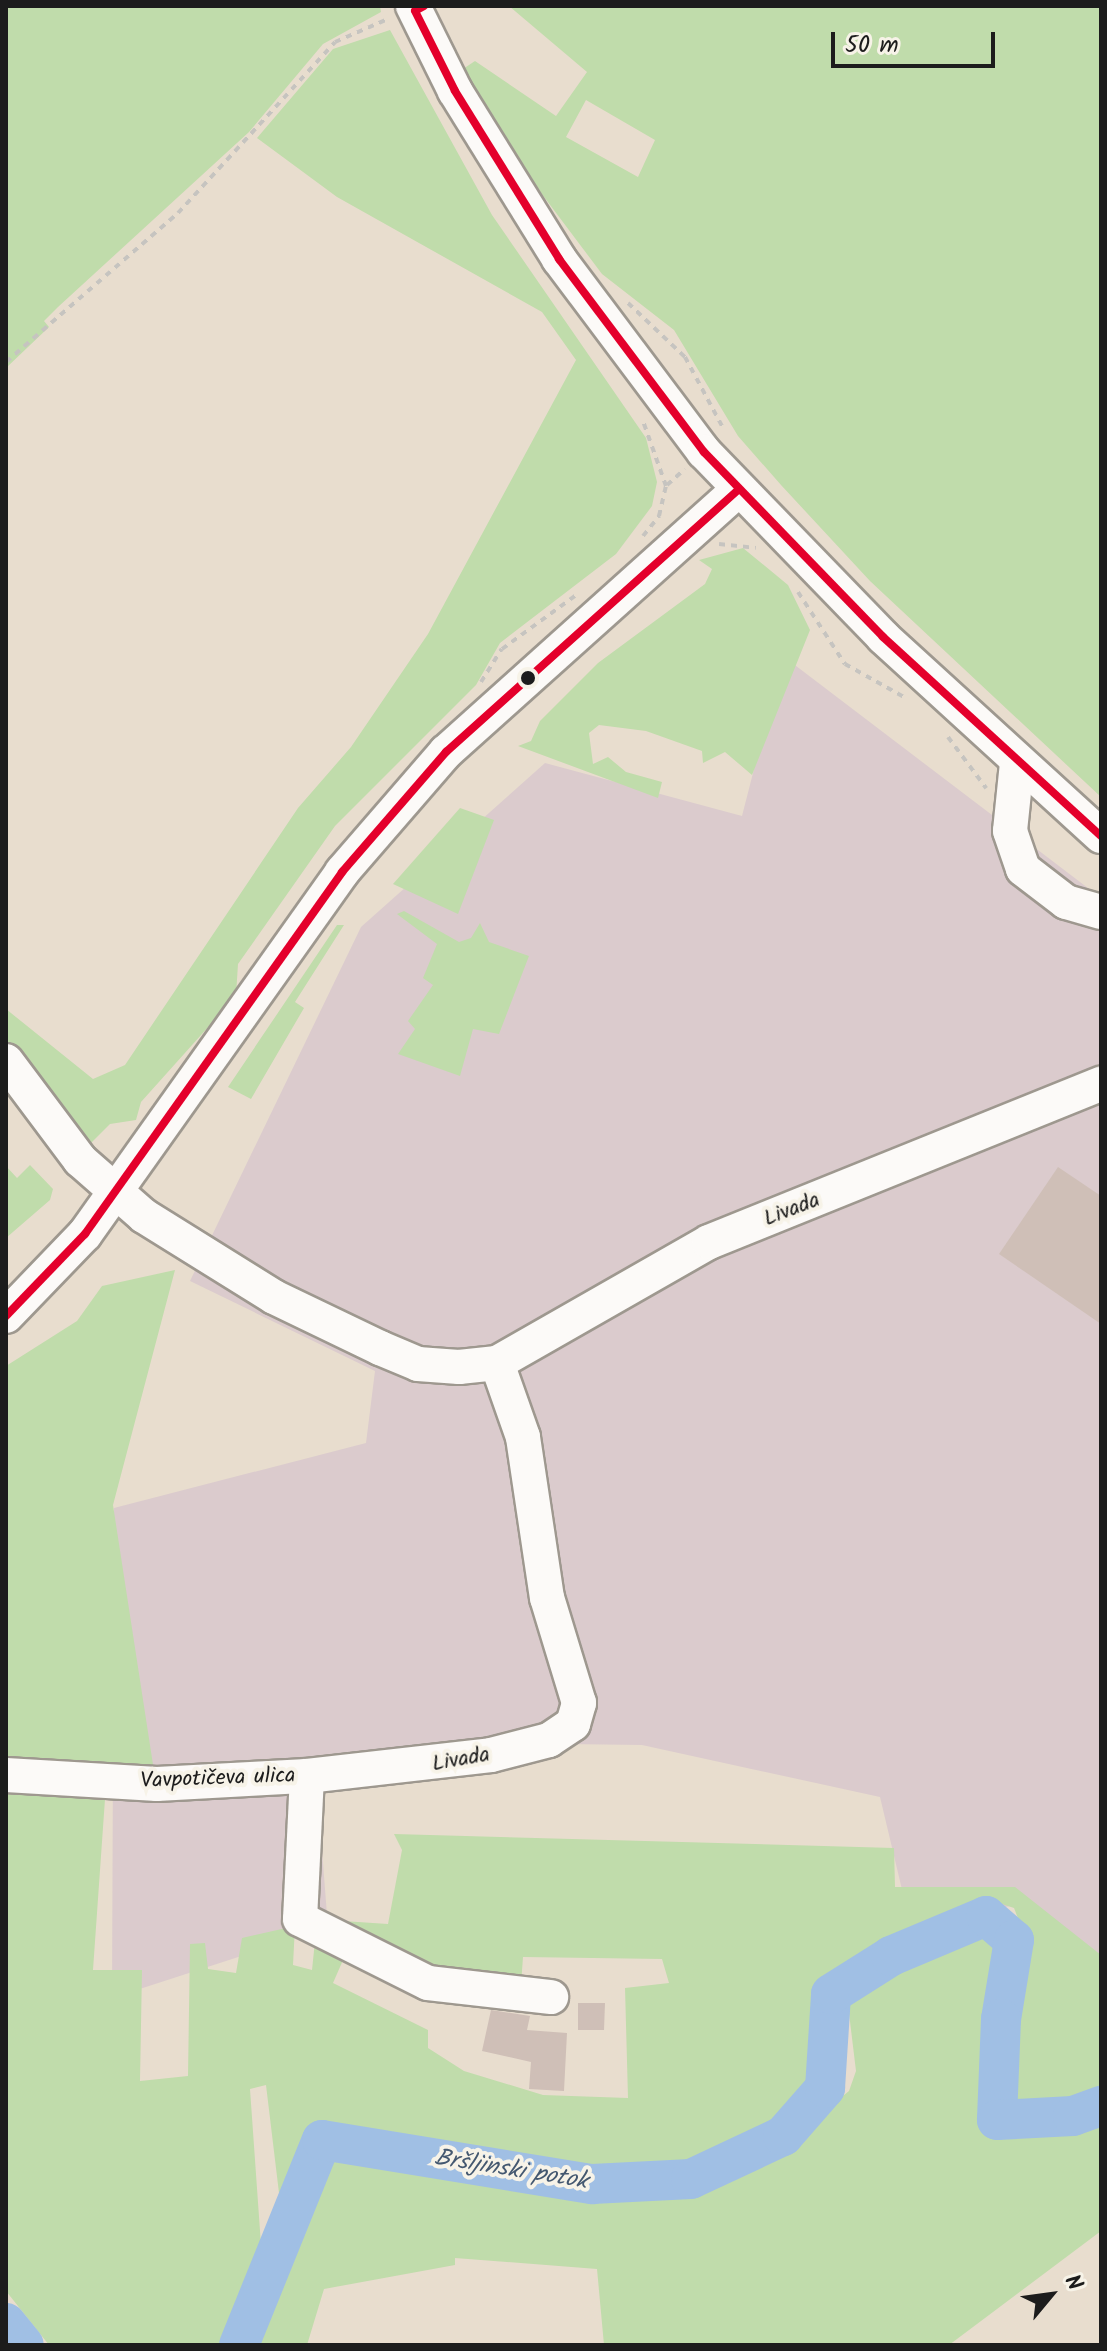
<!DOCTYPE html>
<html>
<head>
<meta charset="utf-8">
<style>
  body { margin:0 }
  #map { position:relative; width:1107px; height:2351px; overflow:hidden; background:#e8ddce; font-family:Kalam,sans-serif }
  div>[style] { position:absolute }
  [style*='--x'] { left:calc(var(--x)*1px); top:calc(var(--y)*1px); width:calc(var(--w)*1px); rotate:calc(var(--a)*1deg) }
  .industrial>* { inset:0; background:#dbcbcd }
  .green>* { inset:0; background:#c0dcab }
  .river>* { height:40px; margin:-20px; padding:0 20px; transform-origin:20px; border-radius:20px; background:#a0bfe4 }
  .building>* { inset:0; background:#cfbfb7 }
  .path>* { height:4px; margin-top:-2px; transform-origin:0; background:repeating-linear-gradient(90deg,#c6c4c0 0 6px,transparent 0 12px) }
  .roads { filter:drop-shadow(2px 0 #9e988f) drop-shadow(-2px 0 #9e988f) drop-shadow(0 2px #9e988f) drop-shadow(0 -2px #9e988f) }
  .minor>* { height:34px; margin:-17px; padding:0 17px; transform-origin:17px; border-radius:17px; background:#fcfaf8 }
  .bus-1>* { height:8px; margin:-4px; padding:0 4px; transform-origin:4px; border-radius:4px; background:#e4002b }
  .dots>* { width:22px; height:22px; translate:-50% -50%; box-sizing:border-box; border:4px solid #f7f3e8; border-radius:50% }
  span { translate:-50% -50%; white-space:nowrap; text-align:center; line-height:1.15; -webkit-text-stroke:8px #f7f3e8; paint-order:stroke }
  .street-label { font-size:22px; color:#1c1c1c }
  .water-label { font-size:24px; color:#445870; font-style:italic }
  .frame { position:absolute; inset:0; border:8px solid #1c1c1c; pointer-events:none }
  .north { position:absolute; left:1011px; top:2255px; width:80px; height:80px; -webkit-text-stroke:6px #f7f3e8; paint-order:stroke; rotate:61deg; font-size:22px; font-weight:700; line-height:32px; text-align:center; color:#1c1c1c }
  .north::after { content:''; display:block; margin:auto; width:28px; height:36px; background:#1c1c1c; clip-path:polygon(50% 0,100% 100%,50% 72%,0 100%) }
  .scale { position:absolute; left:831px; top:32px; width:164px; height:36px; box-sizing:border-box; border:4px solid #1c1c1c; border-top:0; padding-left:10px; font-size:24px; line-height:28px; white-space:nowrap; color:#1c1c1c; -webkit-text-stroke:6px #f7f3e8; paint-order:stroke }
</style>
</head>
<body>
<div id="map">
  <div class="industrial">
    <div style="clip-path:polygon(783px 656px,1101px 898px,1101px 1955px,1027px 1904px,909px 1919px,880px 1797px,642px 1745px,564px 1744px,317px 1785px,328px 1928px,112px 1998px,114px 1508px,366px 1443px,375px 1371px,190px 1281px,361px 927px,545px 763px,742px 816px)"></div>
  </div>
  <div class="green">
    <div style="clip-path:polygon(6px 6px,380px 6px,381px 12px,323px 44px,249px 132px,58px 307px,44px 321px,49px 327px,6px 368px)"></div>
    <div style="clip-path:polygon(evenodd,509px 6px,1101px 6px,1101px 797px,870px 581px,781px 485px,738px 436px,674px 330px,602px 274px,511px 153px,463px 69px,475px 61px,556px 116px,587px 72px,509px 6px,586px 100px,655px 140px,638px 177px,566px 137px,586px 100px)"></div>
    <div style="clip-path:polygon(390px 30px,492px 215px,646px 438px,657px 482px,652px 506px,616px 554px,500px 643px,476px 685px,335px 826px,238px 964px,236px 996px,141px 1102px,136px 1120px,110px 1124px,90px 1144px,6px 1043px,6px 1009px,93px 1079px,125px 1065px,298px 808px,351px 747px,428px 634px,576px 360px,542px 312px,337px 197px,257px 138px,333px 49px)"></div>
    <div style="clip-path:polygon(743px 548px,788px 585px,810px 630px,752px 775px,725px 752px,703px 763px,702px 751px,646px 731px,599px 725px,589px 733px,593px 764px,608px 757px,626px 772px,662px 782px,658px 798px,518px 746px,531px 741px,540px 721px,598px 663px,705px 584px,712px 569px,699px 560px)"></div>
    <div style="clip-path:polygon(460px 808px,494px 820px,458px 914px,393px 884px)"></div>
    <div style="clip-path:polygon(404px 911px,459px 942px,471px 938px,480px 923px,489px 942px,529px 956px,499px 1034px,473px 1029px,460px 1076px,398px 1054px,415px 1029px,408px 1021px,433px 985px,423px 978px,437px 944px,397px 914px)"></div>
    <div style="clip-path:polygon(337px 925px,344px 925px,295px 1002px,304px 1008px,251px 1099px,228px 1087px)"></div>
    <div style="clip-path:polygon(30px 1165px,53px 1189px,50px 1200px,6px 1238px,6px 1166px,17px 1178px)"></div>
    <div style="clip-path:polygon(175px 1270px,113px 1505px,154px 1771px,6px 1764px,6px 1366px,77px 1321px,102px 1286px)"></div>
    <div style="clip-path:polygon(evenodd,6px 1782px,101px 1790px,105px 1799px,93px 1970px,142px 1970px,140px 2081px,188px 2076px,190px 1944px,205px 1943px,208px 1969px,236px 1973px,242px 1938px,295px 1926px,293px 1965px,312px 1970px,315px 1941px,347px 1951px,333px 1983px,428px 2030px,428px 2048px,464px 2071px,543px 2095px,628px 2098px,625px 1988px,669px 1983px,662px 1959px,523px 1957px,521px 1985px,474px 1983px,339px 1930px,343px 1921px,388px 1924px,402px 1850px,394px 1834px,894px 1848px,895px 1887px,1015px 1887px,1101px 1955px,1101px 2231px,949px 2345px,604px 2345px,597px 2269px,455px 2258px,455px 2265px,324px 2289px,307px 2345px,249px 2345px,279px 2251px,282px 2218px,266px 2085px,250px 2089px,262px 2259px,229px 2345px,49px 2345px,6px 2291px,6px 1782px,996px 1902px,1014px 1908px,1027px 1941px,1007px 2032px,993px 2029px,1003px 1945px,991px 1928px,868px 1977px,855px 1989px,848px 2005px,856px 2071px,849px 2091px,790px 2139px,719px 2180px,679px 2192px,571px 2200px,571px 2186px,687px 2166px,796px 2111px,832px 2074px,825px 2000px,842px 1973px,861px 1957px,996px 1902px)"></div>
  </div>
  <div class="river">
    <div style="--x:6;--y:2323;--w:28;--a:51"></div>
    <div style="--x:239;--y:2345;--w:221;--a:-68"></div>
    <div style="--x:322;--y:2140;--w:274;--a:9.3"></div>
    <div style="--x:592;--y:2184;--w:99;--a:-2.9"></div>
    <div style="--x:691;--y:2179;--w:102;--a:-25.1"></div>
    <div style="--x:783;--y:2136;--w:64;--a:-48.8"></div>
    <div style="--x:825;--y:2088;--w:94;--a:-86.3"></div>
    <div style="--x:831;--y:1994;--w:71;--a:-32.3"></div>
    <div style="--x:891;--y:1956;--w:103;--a:-22.8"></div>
    <div style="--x:986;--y:1916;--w:37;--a:41"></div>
    <div style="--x:1014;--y:1940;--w:80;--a:99.3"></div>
    <div style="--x:1001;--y:2019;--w:101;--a:92.3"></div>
    <div style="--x:997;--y:2120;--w:76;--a:-3"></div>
    <div style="--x:1073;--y:2116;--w:30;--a:-20"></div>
  </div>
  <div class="building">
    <div style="clip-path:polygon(1058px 1167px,1101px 1196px,1101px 1324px,999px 1254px)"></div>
    <div style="clip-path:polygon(578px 2003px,605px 2003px,604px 2030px,578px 2030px)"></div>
    <div style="clip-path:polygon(491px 2010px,530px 2016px,527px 2030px,567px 2033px,564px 2091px,529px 2089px,531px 2062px,482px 2051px)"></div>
  </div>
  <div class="path">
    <div style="--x:628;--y:303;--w:79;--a:43.5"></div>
    <div style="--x:685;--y:357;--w:81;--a:61.8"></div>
    <div style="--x:6;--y:362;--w:228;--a:-40.9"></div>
    <div style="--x:178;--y:213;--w:232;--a:-47.4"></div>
    <div style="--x:335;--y:42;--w:58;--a:-23.5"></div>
    <div style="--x:667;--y:485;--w:24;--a:-42"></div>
    <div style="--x:643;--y:536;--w:26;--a:-51"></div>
    <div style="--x:659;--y:516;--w:31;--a:-77"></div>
    <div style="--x:666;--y:486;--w:69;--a:-109.5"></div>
    <div style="--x:719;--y:544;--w:37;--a:6"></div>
    <div style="--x:798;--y:592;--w:86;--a:56.9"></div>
    <div style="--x:845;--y:664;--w:68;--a:29.2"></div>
    <div style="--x:481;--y:682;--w:39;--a:-58"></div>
    <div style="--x:502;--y:649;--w:92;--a:-36.1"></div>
    <div style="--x:948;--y:737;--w:64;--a:53.3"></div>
  </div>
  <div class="roads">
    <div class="minor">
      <div style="--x:413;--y:6;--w:95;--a:63.7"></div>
      <div style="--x:455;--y:91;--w:198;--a:58.2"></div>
      <div style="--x:559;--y:259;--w:241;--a:53.1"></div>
      <div style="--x:704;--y:452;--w:257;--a:45.9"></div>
      <div style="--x:883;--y:637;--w:295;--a:42.4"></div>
      <div style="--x:1017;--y:763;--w:68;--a:95.9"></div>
      <div style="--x:1010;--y:831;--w:40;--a:71.1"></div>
      <div style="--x:1023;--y:869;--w:54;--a:37.5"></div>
      <div style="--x:1066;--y:902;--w:36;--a:16"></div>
      <div style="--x:6;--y:1061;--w:124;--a:53.2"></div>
      <div style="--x:80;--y:1160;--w:85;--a:41.2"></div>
      <div style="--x:144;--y:1216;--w:153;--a:31.9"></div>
      <div style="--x:274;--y:1297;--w:118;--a:25.7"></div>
      <div style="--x:380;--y:1348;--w:41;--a:22.8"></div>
      <div style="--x:418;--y:1364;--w:41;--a:4.2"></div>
      <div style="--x:459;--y:1367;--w:38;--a:-6"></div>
      <div style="--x:497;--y:1363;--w:244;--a:-29.7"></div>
      <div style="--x:709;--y:1242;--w:423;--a:-22"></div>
      <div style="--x:6;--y:1316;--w:114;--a:-46.1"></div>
      <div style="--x:85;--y:1234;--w:444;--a:-54.6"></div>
      <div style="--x:342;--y:872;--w:159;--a:-49.1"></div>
      <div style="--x:446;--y:752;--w:391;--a:-41.9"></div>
      <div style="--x:6;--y:1775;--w:151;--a:3.4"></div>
      <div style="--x:157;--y:1784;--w:150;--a:-3.1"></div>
      <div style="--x:307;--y:1776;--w:143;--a:92.8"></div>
      <div style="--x:300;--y:1919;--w:143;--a:26.6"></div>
      <div style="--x:428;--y:1983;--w:124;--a:6.5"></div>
      <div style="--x:307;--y:1776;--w:185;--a:-6.5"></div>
      <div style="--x:491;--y:1755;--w:60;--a:-14.5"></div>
      <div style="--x:549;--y:1740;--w:29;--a:-34"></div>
      <div style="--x:573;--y:1724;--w:22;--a:-74"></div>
      <div style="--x:579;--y:1703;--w:110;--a:-106.9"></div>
      <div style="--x:547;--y:1598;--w:163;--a:-98.5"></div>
      <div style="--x:523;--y:1437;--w:78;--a:-109.4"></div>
    </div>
  </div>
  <div class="bus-1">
    <div style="--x:424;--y:6;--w:10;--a:151"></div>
    <div style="--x:415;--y:11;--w:89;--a:63.4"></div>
    <div style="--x:455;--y:91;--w:198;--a:58.2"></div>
    <div style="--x:559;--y:259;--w:241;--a:53.1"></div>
    <div style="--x:704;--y:452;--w:257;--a:45.9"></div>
    <div style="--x:883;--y:637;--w:295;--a:42.4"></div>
    <div style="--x:6;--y:1316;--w:114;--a:-46.1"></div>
    <div style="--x:85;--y:1234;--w:444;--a:-54.6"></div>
    <div style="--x:342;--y:872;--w:159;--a:-49.1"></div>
    <div style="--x:446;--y:752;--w:391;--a:-41.9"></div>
  </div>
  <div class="dots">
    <div style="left:528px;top:678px;background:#1c1c1c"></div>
  </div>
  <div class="street-label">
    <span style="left:792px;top:1210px;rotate:-21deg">Livada</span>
    <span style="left:461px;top:1760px;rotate:-10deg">Livada</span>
    <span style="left:218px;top:1779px;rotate:-2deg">Vavpotičeva ulica</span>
  </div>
  <div class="water-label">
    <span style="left:511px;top:2170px;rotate:9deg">Bršljinski potok</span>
  </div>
  <div class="frame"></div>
  <div class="north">N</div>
  <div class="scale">50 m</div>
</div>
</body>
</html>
